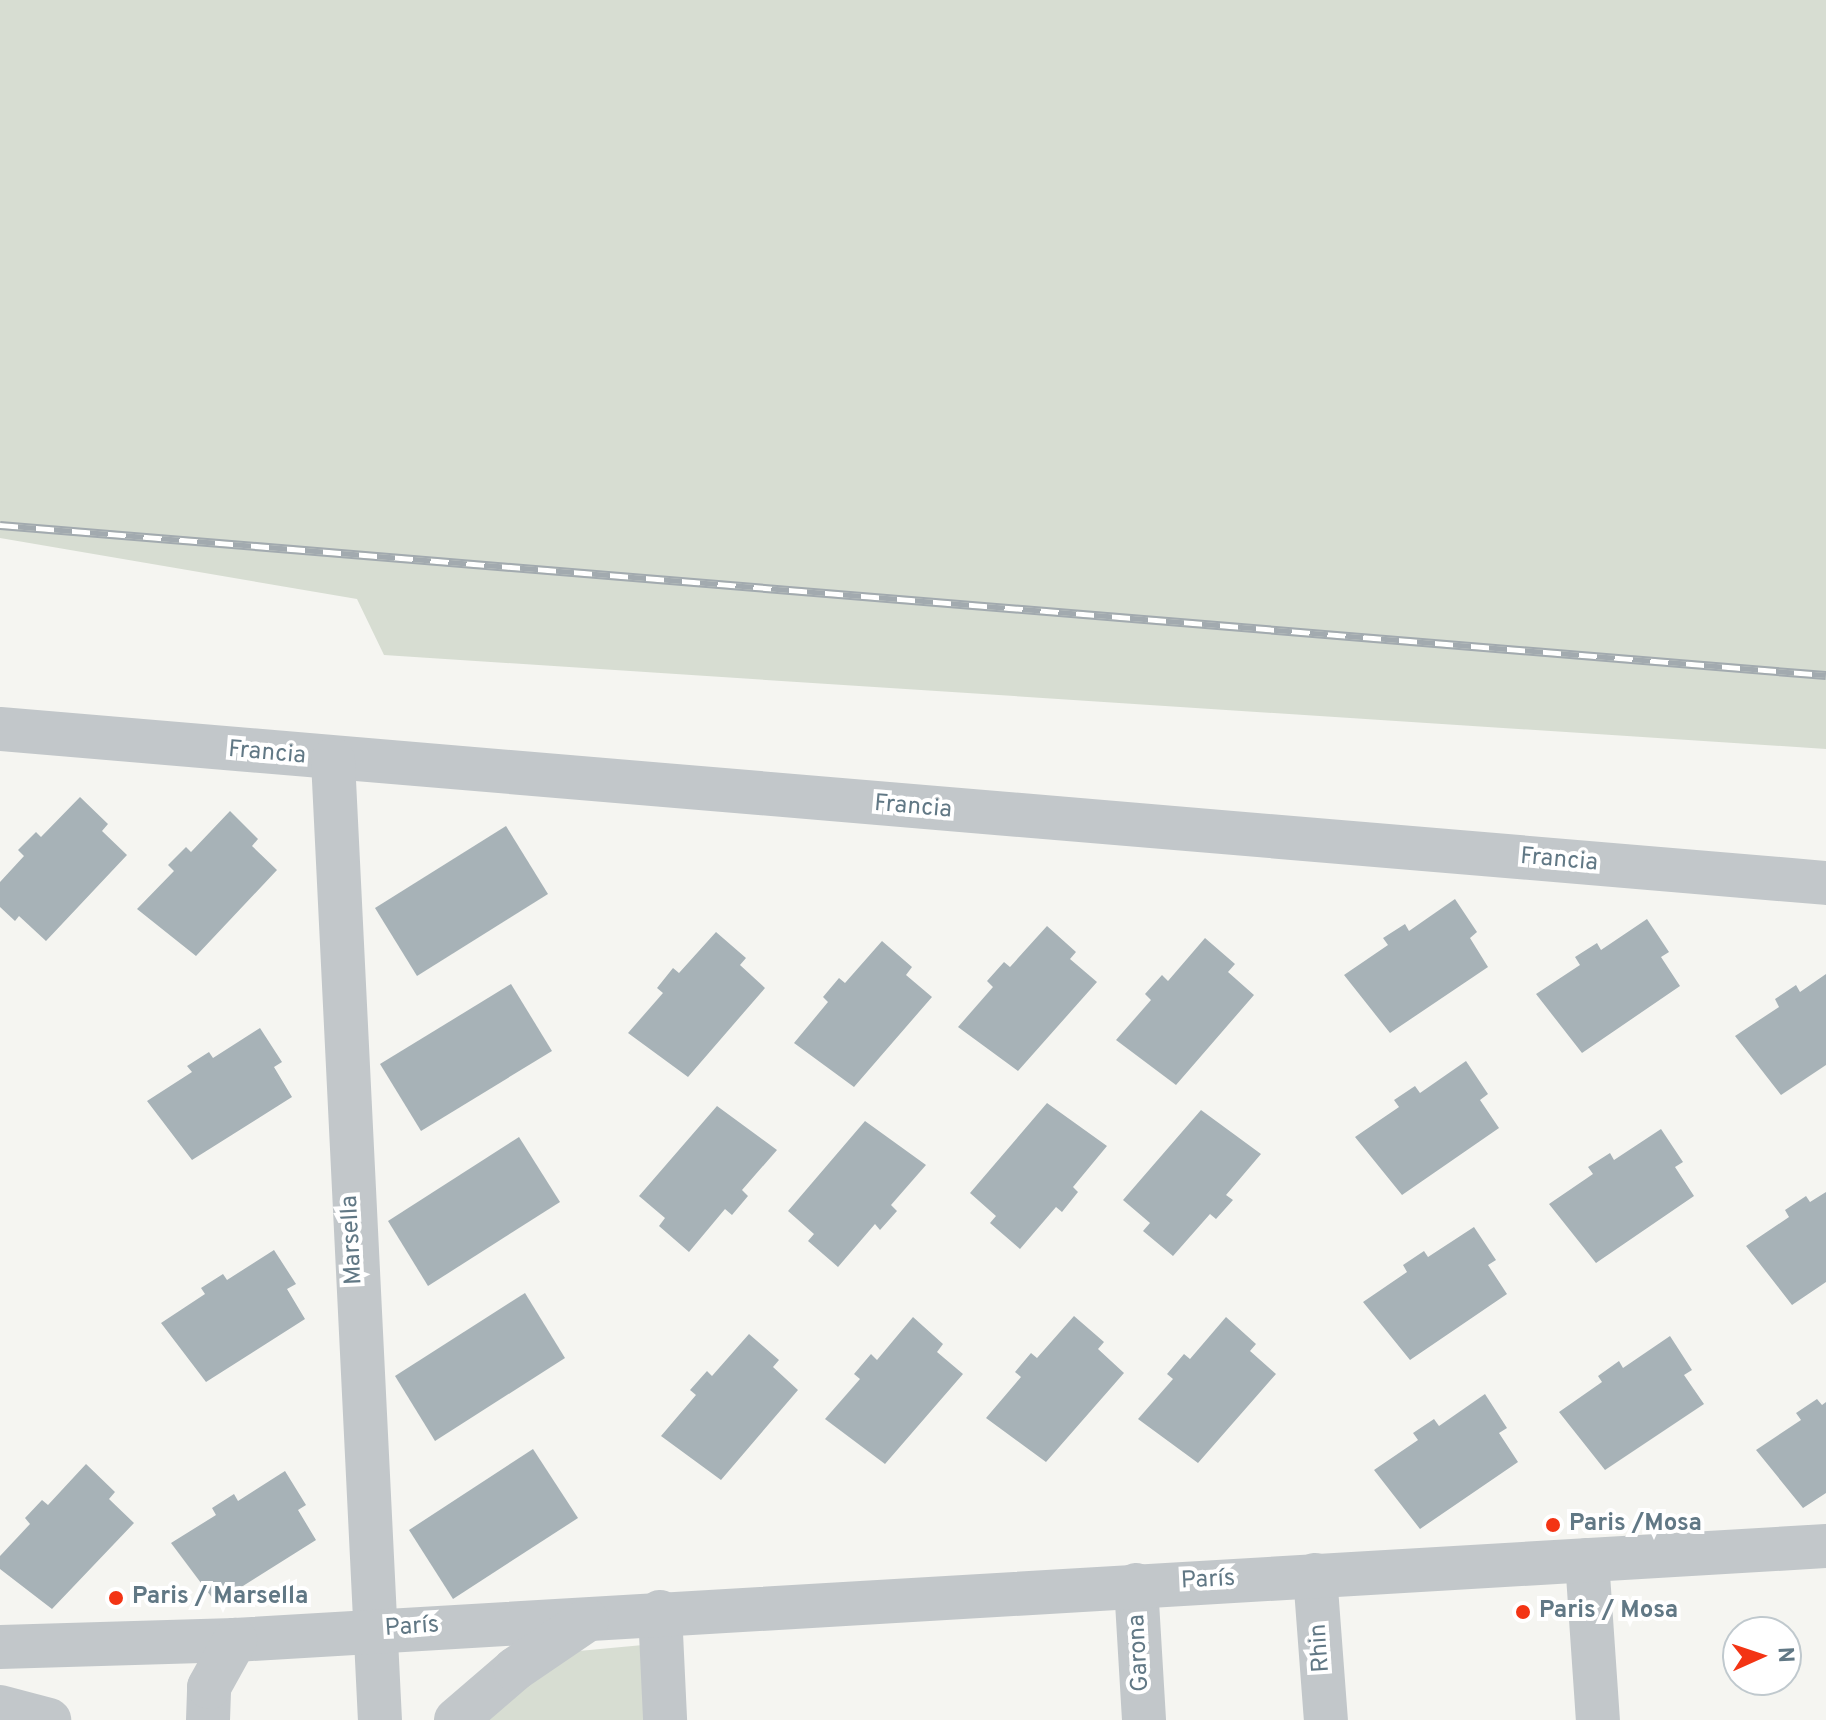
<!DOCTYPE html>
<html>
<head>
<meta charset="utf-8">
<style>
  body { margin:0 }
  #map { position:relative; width:1826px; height:1720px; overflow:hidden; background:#f5f5f1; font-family:Overpass,sans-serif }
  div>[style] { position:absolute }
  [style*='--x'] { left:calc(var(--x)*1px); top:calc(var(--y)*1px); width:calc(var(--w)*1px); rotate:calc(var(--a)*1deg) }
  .green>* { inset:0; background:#d7ddd2 }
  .building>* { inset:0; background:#a7b2b7 }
  .minor>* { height:44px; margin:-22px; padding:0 22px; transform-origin:22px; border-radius:22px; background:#c2c7ca }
  .rail>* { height:9px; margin-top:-4.5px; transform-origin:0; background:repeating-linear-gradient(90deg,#fff 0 18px,#a2aaaf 0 36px); box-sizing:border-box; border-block:2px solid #a2aaaf }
  .dots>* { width:22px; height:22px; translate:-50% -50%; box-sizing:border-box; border:4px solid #fff; border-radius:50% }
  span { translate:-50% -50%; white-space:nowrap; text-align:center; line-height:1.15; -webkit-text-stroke:8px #fff; paint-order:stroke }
  .street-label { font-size:24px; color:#617885 }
  .poi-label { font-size:24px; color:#617885; font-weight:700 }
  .left { translate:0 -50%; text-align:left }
  .north { position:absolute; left:1722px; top:1616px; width:80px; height:80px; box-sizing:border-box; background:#fff; border:2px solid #c0c9ce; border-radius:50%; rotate:87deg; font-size:22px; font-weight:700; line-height:32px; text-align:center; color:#617885 }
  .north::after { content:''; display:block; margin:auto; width:28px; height:36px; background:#f33414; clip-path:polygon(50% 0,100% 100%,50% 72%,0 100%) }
</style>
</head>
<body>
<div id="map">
  <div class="green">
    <div style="clip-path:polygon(0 0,1826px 0,1826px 749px,384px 655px,357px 599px,0 538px)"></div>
    <div style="clip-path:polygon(643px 1645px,648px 1720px,474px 1720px,568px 1652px)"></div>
  </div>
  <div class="building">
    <div style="clip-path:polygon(80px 797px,108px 824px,102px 831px,127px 855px,46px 941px,19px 916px,15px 921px,0 907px,0 882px,24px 856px,18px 850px,36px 832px,41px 837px)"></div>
    <div style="clip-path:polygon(230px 811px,258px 839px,252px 846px,277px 870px,196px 956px,137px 909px,174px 871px,168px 865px,186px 847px,191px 852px)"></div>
    <div style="clip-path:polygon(506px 826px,548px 894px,417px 976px,375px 908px)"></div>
    <div style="clip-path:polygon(1455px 899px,1477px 932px,1470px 938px,1488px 967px,1390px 1033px,1344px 975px,1388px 945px,1383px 938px,1405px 924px,1409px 931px)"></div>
    <div style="clip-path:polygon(1647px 919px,1669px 952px,1661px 957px,1680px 986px,1582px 1053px,1536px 994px,1580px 965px,1575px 957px,1597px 943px,1601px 950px)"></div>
    <div style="clip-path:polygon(1047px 926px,1076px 952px,1070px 959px,1097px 982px,1018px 1071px,958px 1027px,993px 987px,987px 981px,1004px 962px,1010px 967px)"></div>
    <div style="clip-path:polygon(716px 932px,746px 958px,740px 965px,765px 988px,688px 1077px,628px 1033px,663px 993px,657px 988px,673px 968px,679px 973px)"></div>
    <div style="clip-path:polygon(1205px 938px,1235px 964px,1228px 972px,1254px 995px,1176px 1085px,1116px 1040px,1151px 1000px,1145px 994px,1162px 975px,1168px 981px)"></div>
    <div style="clip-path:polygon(882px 941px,912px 967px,906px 975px,932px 997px,854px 1087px,794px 1043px,828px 1002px,823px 997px,839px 978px,845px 983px)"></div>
    <div style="clip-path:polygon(1826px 974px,1826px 1065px,1781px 1095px,1735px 1036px,1779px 1007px,1775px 999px,1796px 985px,1800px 992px)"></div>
    <div style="clip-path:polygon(511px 984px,552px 1051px,421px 1131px,380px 1064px)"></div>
    <div style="clip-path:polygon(260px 1028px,282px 1062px,274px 1067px,292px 1097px,192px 1160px,147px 1101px,192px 1072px,187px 1066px,209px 1052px,213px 1058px)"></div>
    <div style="clip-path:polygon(1466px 1061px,1488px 1094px,1480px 1100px,1499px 1128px,1402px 1195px,1355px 1137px,1399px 1107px,1394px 1100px,1415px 1086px,1420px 1093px)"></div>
    <div style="clip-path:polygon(1047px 1103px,1107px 1146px,1073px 1187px,1078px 1192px,1062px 1212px,1056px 1207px,1020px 1249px,990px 1223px,996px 1216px,970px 1193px)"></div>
    <div style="clip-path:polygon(717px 1106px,777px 1150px,742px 1190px,748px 1196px,732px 1215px,725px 1209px,689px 1252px,659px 1226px,665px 1218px,639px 1196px)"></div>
    <div style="clip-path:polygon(1201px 1110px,1261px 1154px,1226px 1195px,1233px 1200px,1216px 1219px,1210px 1214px,1173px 1256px,1143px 1231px,1150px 1223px,1123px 1200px)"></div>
    <div style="clip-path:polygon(865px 1121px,926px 1165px,891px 1205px,897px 1211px,880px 1230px,875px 1224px,838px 1267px,808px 1241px,814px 1234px,788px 1211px)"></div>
    <div style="clip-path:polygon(1661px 1129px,1683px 1162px,1675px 1167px,1694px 1196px,1596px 1263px,1549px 1204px,1593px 1174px,1588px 1167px,1610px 1153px,1614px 1160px)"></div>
    <div style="clip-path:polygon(519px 1137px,560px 1202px,428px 1286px,388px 1221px)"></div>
    <div style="clip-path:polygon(1826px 1192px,1826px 1282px,1792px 1305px,1746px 1246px,1789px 1217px,1785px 1210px,1806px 1196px,1810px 1202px)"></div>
    <div style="clip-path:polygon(1474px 1227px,1496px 1260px,1488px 1265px,1507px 1294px,1410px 1360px,1363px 1302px,1407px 1272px,1403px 1265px,1424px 1251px,1428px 1257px)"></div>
    <div style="clip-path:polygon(274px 1250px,296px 1284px,287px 1289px,305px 1319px,206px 1382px,161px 1323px,205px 1294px,201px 1288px,223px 1274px,227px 1280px)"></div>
    <div style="clip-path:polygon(525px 1293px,565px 1358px,435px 1441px,395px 1376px)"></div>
    <div style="clip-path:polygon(1074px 1316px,1104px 1342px,1098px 1349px,1124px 1373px,1046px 1462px,986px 1418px,1021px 1377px,1015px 1372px,1031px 1353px,1037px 1358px)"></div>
    <div style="clip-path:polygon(913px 1317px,943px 1344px,937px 1352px,963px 1374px,885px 1464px,825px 1419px,860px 1379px,854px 1374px,871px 1354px,877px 1360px)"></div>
    <div style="clip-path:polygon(1226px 1317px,1256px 1344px,1250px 1351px,1276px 1374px,1198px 1463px,1138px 1419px,1173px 1379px,1167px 1374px,1184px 1354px,1190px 1359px)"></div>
    <div style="clip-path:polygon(749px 1334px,779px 1360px,773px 1367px,798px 1390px,721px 1480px,661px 1436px,696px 1395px,690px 1390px,707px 1371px,712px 1376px)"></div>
    <div style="clip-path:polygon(1670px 1336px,1692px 1370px,1684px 1375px,1704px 1404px,1605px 1470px,1559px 1412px,1602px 1382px,1598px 1376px,1619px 1361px,1623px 1368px)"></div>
    <div style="clip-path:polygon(1485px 1394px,1507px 1428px,1499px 1433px,1518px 1462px,1420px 1529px,1374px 1470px,1418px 1440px,1413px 1433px,1434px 1419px,1439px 1426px)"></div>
    <div style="clip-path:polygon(1817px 1399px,1822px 1405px,1826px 1402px,1826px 1493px,1803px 1508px,1756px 1450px,1801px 1420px,1796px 1413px)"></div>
    <div style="clip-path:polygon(533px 1449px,578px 1518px,453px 1599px,409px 1530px)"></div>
    <div style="clip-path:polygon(86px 1464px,115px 1492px,109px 1499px,134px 1523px,52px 1609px,0 1569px,0 1556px,30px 1524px,25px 1518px,42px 1500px,48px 1505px)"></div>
    <div style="clip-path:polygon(285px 1471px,306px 1505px,298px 1510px,316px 1540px,216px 1603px,171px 1543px,216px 1515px,212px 1508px,234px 1494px,238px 1501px)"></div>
  </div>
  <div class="minor">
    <div style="--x:0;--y:729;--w:1832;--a:4.82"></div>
    <div style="--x:333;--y:760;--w:961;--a:87.2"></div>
    <div style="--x:1587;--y:1560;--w:160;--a:86.1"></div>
    <div style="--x:1315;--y:1575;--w:145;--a:85.7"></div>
    <div style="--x:1136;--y:1585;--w:135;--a:86.6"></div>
    <div style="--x:660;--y:1612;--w:108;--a:87.3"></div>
    <div style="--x:0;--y:1647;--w:235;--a:-1.7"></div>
    <div style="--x:235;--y:1640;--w:1594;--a:-3.38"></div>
    <div style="--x:0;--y:1707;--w:51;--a:14.9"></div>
    <div style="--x:208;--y:1720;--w:33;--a:-88"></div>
    <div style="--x:209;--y:1687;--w:54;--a:-61"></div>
    <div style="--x:456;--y:1720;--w:78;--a:-40.8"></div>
    <div style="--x:515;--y:1669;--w:87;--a:-34.2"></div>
  </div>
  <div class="rail">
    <div style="--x:0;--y:525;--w:1832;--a:4.7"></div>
  </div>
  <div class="dots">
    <div style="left:1553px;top:1525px;background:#f33414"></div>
    <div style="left:116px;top:1598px;background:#f33414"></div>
    <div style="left:1523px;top:1612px;background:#f33414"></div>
  </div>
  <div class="street-label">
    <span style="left:267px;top:754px;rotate:5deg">Francia</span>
    <span style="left:913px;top:808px;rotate:5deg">Francia</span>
    <span style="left:1559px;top:861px;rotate:5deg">Francia</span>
    <span style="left:353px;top:1240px;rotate:-93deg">Marsella</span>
    <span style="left:1208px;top:1581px;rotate:-3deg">París</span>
    <span style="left:412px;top:1628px;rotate:-4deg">París</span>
    <span style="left:1321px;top:1648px;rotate:-94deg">Rhin</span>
    <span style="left:1140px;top:1653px;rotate:-93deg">Garona</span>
  </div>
  <div class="poi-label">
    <span class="left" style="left:1569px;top:1525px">Paris /Mosa</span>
    <span class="left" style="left:132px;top:1598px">Paris / Marsella</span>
    <span class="left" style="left:1539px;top:1612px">Paris / Mosa</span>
  </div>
  <div class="north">N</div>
</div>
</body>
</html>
